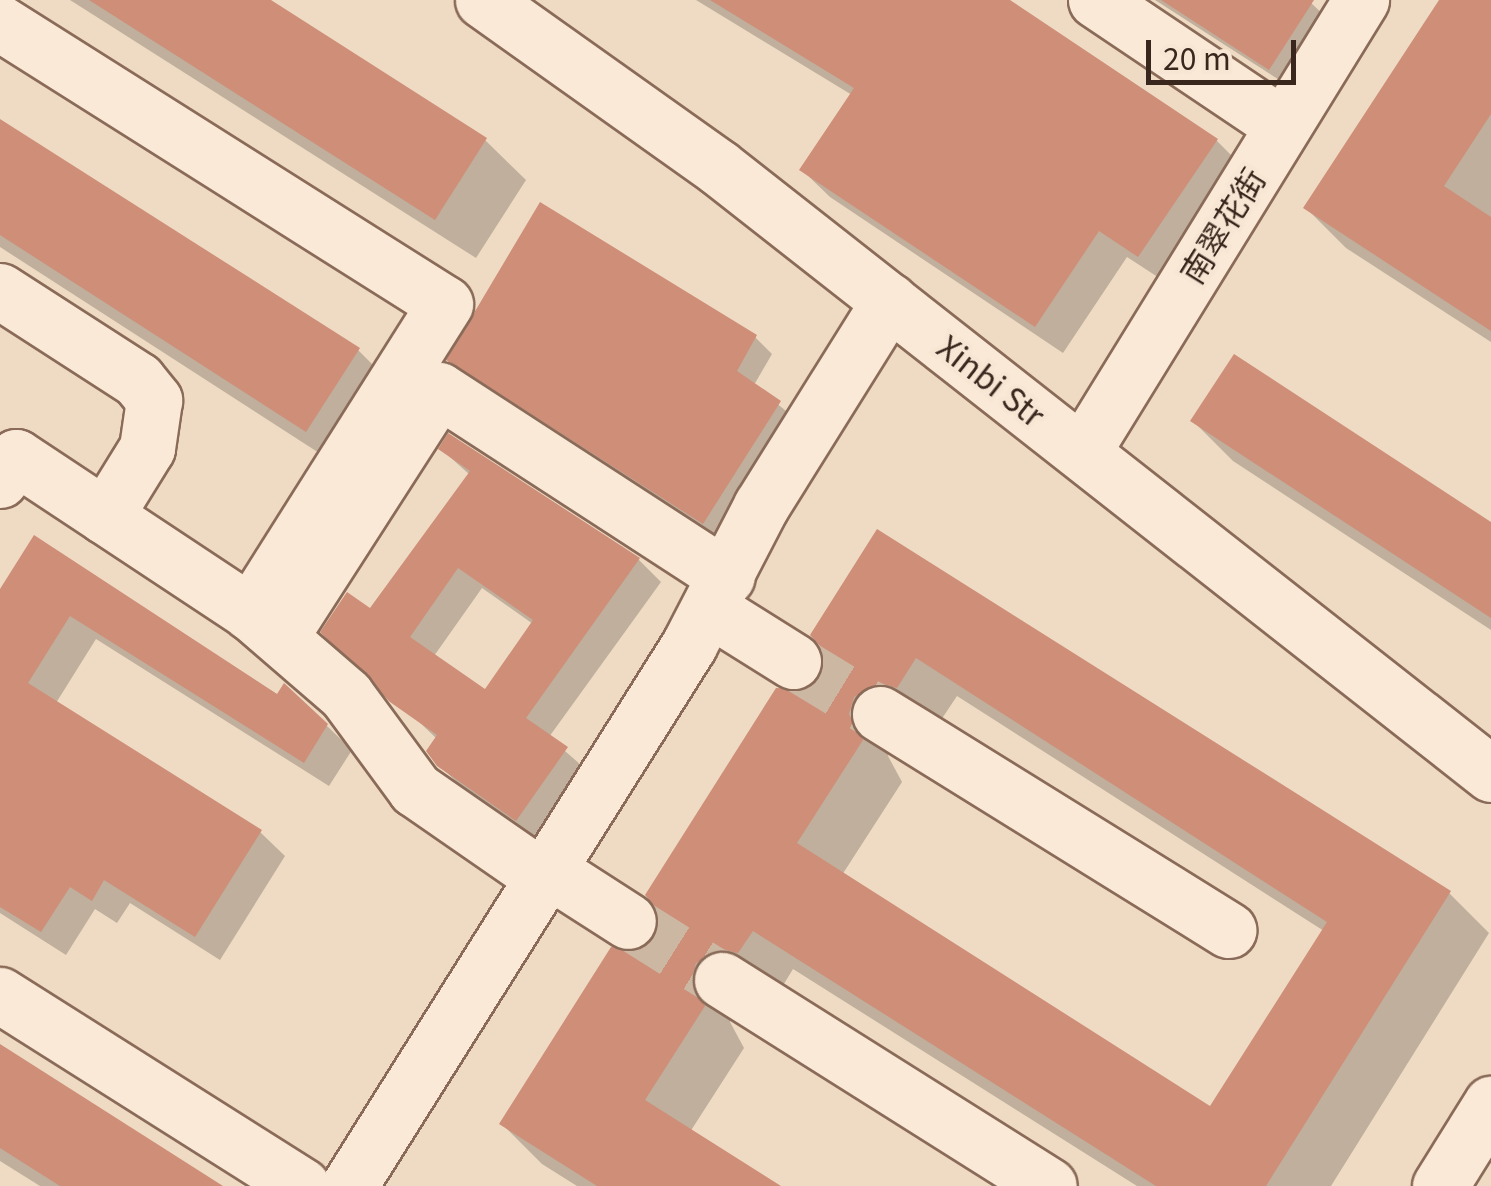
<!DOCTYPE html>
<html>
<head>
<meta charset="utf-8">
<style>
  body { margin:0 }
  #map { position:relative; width:1491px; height:1186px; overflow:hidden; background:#efdbc3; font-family:Georgia,"Noto Sans SC",serif }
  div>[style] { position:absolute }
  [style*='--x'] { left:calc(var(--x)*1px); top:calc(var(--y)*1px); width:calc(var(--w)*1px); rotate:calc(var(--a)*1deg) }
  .shadow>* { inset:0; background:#0003 }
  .building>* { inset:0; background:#ce8e78 }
  .minor-tunnel>* { height:55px; margin-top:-27.5px; transform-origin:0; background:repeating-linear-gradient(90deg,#cbb7a2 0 55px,transparent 0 83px) }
  .roads { filter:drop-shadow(2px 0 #8a6b59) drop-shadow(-2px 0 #8a6b59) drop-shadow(0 2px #8a6b59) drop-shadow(0 -2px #8a6b59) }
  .minor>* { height:55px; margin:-27.5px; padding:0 27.5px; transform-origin:27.5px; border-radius:27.5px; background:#f9e9d6 }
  span { translate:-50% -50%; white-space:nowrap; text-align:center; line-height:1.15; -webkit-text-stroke:8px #f6e6d3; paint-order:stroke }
  .street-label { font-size:32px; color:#39271e }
  .scale { position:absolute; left:1146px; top:40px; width:150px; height:45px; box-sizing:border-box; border:5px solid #39271e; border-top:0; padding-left:12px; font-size:30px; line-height:35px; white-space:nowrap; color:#39271e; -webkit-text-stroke:8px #f6e6d3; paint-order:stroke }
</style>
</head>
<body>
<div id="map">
  <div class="shadow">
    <div style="clip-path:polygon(70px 0,266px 0,485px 140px,526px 180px,476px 258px)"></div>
    <div style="clip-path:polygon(696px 0,1006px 0,1217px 141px,1244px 168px,1167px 283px,1127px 257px,1063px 353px,830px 197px,802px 170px,852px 95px)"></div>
    <div style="clip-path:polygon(1155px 0,1308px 0,1329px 20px,1287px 85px)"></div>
    <div style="clip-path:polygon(1442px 0,1491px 0,1491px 342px,1346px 248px,1306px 208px)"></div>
    <div style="clip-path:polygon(0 122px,358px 350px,398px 390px,347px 471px,0 247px)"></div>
    <div style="clip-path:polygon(755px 337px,772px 354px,754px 385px,796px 419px,720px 539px,450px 360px)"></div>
    <div style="clip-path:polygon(1193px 421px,1491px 525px,1491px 630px,1233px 461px)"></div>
    <div style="clip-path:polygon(evenodd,441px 449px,639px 560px,661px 582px,549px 737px,589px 772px,540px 842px,463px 788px,439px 765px,437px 739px,324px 631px,370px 612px,470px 475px,441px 449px,482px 588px,533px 624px,485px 692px,434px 656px,482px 588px)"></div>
    <div style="clip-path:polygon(evenodd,878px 532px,1449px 893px,1489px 933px,1331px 1186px,1137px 1186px,793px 969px,779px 992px,736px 1002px,730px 1022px,744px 1048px,690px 1132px,776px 1186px,577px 1186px,542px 1164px,502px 1124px,657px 938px,808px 692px,822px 678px,878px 532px,957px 696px,1324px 931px,1211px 1110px,842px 875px,902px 782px,888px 756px,894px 737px,937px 726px,957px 696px)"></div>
    <div style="clip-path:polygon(34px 539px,327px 726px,352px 750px,329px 786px,96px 639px,56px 703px,260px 832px,285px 856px,220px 960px,130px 903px,117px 923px,95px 909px,66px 955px,0 913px,0 594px)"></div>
    <div style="clip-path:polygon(0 1047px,218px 1186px,40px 1186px,0 1161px)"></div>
  </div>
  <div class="building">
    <div style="clip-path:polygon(89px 0,271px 0,487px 138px,435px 220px)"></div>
    <div style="clip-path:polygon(710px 0,1010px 0,1218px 139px,1138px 257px,1099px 231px,1035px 327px,799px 170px,854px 88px)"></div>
    <div style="clip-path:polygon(1161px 0,1314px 0,1269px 70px)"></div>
    <div style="clip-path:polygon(1439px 0,1491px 0,1491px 114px,1444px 186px,1491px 217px,1491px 331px,1303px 208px)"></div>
    <div style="clip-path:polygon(0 119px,360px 348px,306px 432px,0 235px)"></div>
    <div style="clip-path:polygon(540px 202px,757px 335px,737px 371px,781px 401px,703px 524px,446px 360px)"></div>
    <div style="clip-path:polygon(1234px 354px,1491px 522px,1491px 618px,1190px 421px)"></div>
    <div style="clip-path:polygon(evenodd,448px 433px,640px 558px,526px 718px,568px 747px,516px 821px,437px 766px,426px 751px,437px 735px,390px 702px,320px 632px,347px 592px,370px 608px,470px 471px,438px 449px,448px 433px,458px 568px,533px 620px,485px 689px,410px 637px,458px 568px)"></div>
    <div style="clip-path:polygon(evenodd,877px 529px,1451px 891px,1266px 1186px,1156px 1186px,753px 931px,738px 953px,722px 949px,696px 963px,691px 980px,705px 1006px,645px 1100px,781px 1186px,597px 1186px,499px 1124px,611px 947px,641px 949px,655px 937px,656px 908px,645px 895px,776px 688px,807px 689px,820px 677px,821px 647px,810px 635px,877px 529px,916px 658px,1327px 922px,1210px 1106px,797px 843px,863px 740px,849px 714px,854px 697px,880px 683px,897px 688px,916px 658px)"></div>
    <div style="clip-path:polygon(34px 535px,277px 694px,284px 683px,328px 724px,304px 763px,70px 616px,28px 683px,262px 830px,195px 937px,104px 880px,92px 901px,70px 887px,41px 932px,0 907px,0 589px)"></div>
    <div style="clip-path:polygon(0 1044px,223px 1186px,60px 1186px,0 1148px)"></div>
  </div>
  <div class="minor-tunnel">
    <div style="--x:793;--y:661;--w:102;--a:31.3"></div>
    <div style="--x:628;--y:921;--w:111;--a:32.1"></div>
  </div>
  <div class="roads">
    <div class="minor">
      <div style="--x:483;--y:0;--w:288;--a:35.4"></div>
      <div style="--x:718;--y:167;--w:983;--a:38.14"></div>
      <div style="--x:1096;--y:0;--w:224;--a:33.9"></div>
      <div style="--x:0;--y:23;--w:526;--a:32.27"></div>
      <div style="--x:445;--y:304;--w:365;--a:122.3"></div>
      <div style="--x:0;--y:291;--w:164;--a:32.8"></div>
      <div style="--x:138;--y:380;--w:26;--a:51"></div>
      <div style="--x:154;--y:400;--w:49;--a:98.3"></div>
      <div style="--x:147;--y:448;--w:80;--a:121.7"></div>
      <div style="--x:1083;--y:451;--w:530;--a:-58.35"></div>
      <div style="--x:0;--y:480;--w:28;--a:-55"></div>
      <div style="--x:16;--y:457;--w:281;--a:33.5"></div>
      <div style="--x:250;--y:612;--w:127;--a:40.8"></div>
      <div style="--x:346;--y:695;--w:117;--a:53.7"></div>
      <div style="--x:415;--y:789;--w:155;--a:34.7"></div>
      <div style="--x:710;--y:609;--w:98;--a:32.1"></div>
      <div style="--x:292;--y:618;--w:271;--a:-57.2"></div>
      <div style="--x:439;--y:390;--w:343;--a:33"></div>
      <div style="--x:880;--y:714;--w:410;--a:31.8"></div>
      <div style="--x:547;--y:869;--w:96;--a:32.7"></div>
      <div style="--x:722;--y:980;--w:386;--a:32.2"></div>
      <div style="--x:0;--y:995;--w:357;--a:32.3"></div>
      <div style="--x:349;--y:1186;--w:639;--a:-57.85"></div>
      <div style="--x:689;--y:645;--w:157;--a:-62.6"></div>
      <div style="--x:761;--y:506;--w:242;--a:-58"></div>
      <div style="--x:1440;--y:1186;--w:97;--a:-58.1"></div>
    </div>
  </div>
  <div class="street-label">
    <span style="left:1221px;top:225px;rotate:-58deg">南翠花街</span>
    <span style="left:992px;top:380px;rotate:38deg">Xinbi Str</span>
  </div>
  <div class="scale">20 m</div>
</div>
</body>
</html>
